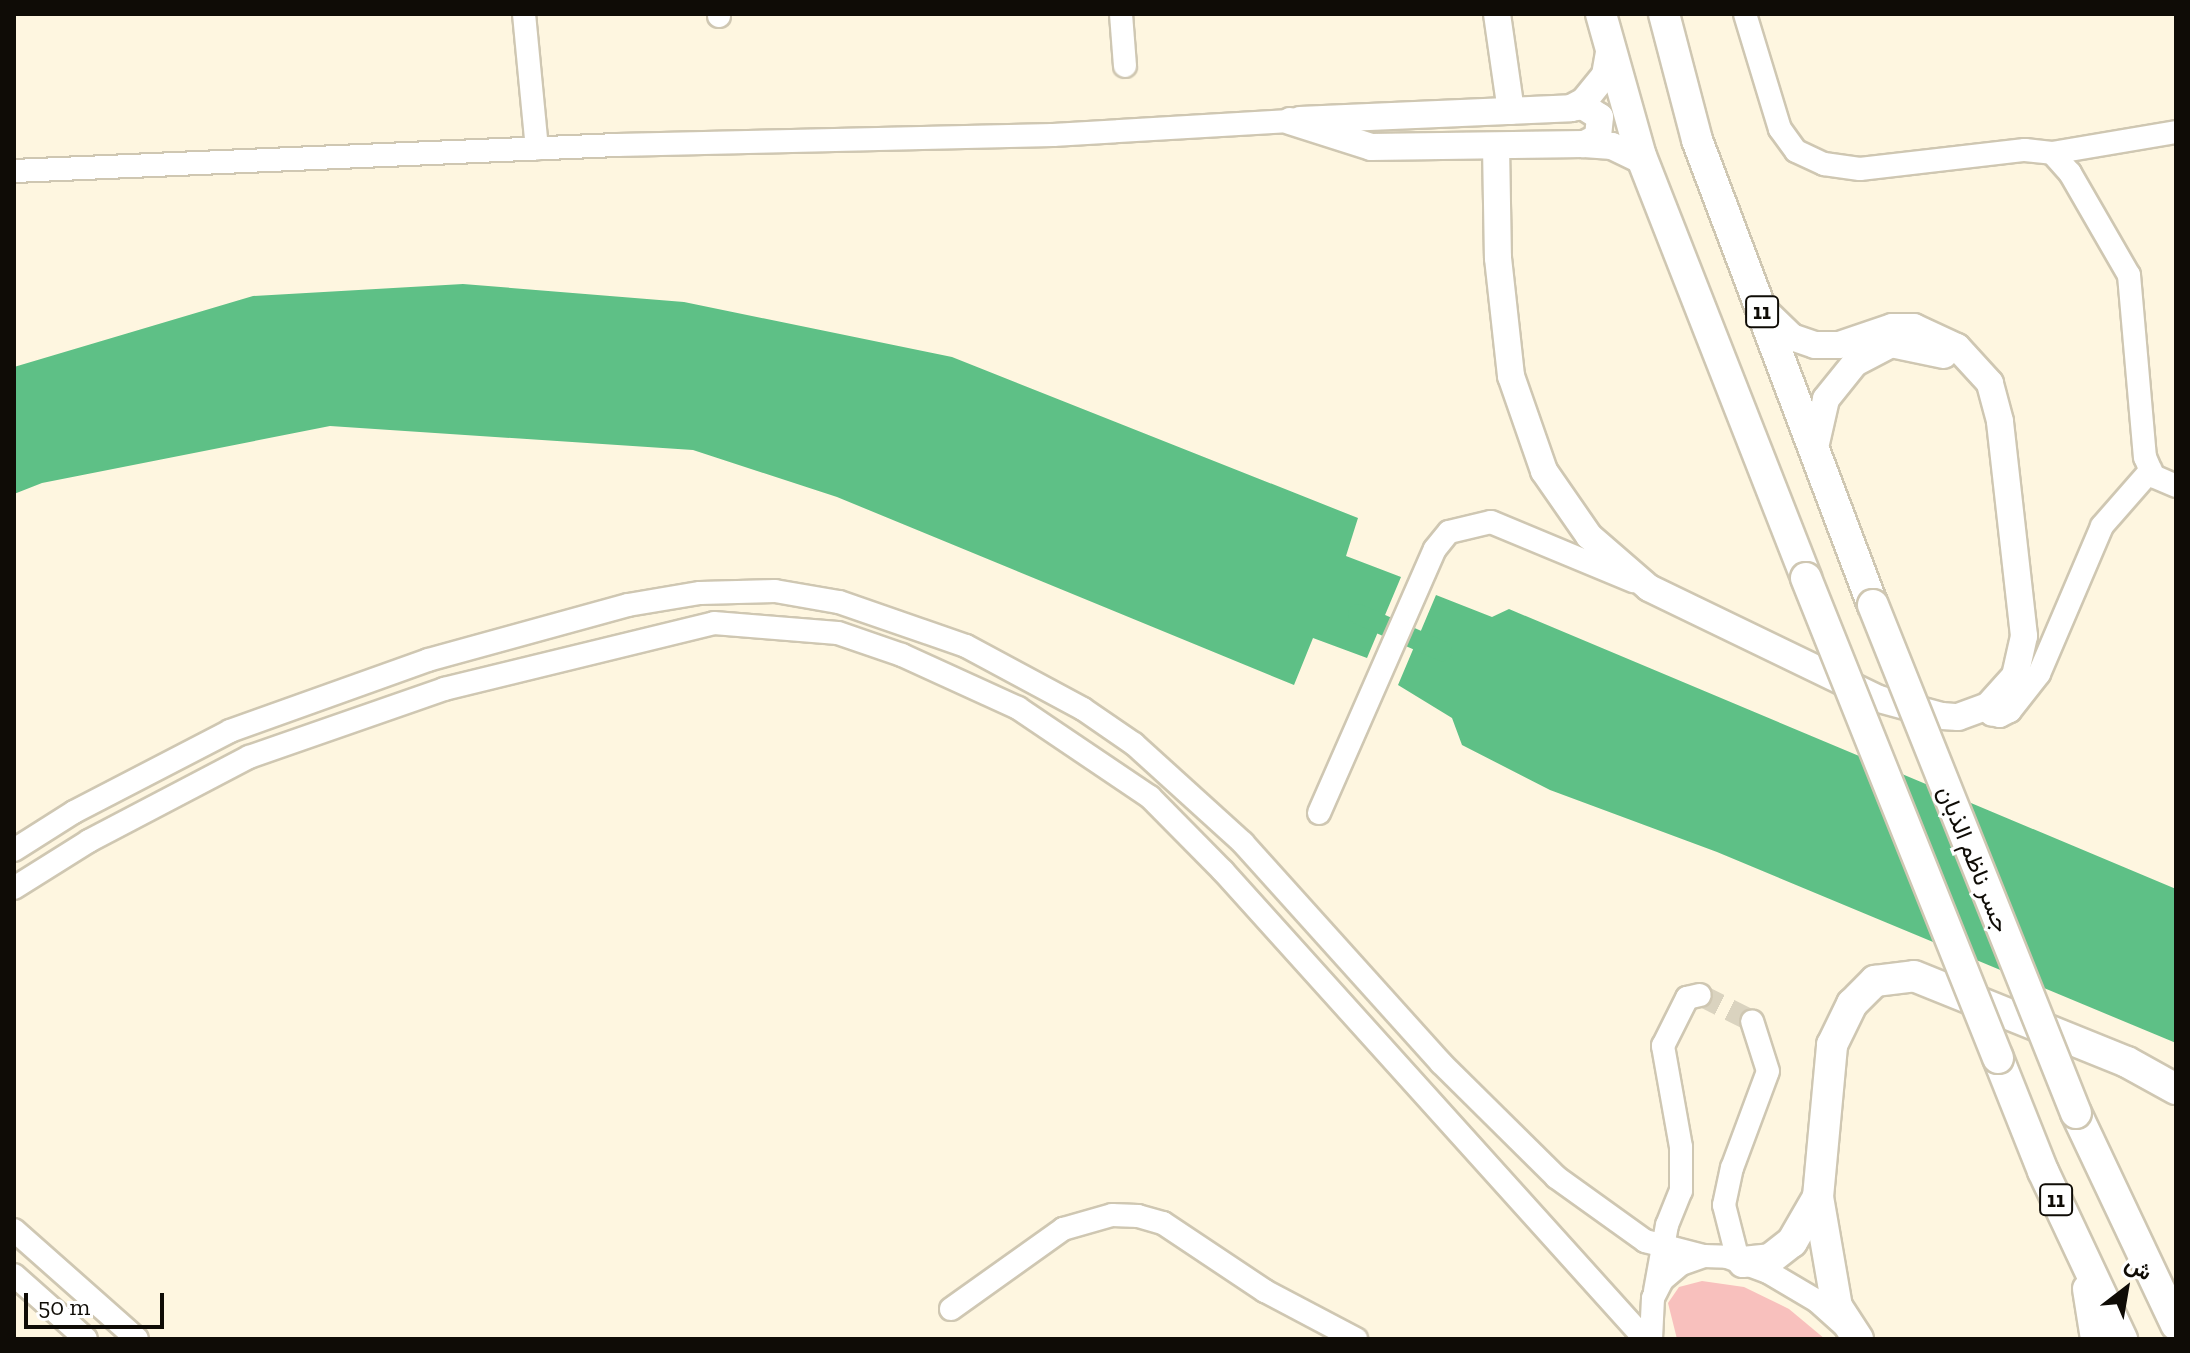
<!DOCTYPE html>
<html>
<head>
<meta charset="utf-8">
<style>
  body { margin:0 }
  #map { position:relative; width:2190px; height:1353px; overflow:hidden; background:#fef6e0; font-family:"Zilla Slab",Vazirmatn,serif }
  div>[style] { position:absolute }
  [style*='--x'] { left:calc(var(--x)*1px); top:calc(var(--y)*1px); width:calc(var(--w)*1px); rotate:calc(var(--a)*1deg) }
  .green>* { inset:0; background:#f8c0bd }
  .water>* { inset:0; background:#5ec086 }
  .canal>* { height:20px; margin:-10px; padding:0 10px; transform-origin:10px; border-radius:10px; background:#5ec086 }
  .minor-tunnel>* { height:22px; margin-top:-11px; transform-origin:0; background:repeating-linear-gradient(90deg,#dad3bf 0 22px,transparent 0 33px) }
  .roads { filter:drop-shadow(2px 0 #cfc7b2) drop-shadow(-2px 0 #cfc7b2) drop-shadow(0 2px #cfc7b2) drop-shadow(0 -2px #cfc7b2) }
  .minor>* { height:22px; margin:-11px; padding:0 11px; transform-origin:11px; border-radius:11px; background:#fff }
  .major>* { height:26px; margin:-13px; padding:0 13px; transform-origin:13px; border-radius:13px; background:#fff }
  .highway>* { height:30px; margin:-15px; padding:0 15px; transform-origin:15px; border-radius:15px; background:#fff }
  .bridges { filter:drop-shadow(2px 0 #cfc7b2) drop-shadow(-2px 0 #cfc7b2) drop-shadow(0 2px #cfc7b2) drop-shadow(0 -2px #cfc7b2) }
  .highway-bridge>* { height:30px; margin:-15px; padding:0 15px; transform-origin:15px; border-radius:15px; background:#fff }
  span { translate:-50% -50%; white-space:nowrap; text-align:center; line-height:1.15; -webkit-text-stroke:6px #fff; paint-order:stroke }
  .shield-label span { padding:2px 6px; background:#fff; border:2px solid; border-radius:6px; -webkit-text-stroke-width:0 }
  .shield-label { font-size:22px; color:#0f0c06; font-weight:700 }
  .street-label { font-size:24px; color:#0f0c06 }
  .frame { position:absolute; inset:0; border:16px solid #0f0c06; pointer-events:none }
  .north { position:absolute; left:2086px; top:1249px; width:80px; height:80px; -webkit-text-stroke:6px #fff; paint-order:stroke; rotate:31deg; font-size:22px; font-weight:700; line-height:32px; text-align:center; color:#0f0c06 }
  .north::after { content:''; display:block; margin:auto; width:28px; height:36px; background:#0f0c06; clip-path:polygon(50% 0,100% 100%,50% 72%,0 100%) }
  .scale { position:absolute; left:24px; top:1293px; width:140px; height:36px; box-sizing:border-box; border:4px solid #0f0c06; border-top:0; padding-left:10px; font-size:24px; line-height:28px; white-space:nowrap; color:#0f0c06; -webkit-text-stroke:6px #fff; paint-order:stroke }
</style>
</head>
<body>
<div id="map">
  <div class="green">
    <div style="clip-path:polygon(1702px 1281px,1744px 1287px,1789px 1309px,1825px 1339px,1677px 1339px,1668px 1303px,1679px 1287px)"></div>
  </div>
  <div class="water">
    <div style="clip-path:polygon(463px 284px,684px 302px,952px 357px,1358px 518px,1346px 556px,1401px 577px,1367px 658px,1313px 638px,1294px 685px,837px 497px,693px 450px,330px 426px,42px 483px,14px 494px,14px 367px,253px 296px)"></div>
    <div style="clip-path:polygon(1436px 595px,1492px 617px,1509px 609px,2176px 889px,2176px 1043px,1717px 852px,1550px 790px,1462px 745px,1452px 718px,1398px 685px)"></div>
  </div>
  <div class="canal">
    <div style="--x:1358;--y:614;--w:92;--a:23.8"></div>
  </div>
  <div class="minor-tunnel">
    <div style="--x:1700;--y:995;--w:58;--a:26.6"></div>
  </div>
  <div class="roads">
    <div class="minor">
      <div style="--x:524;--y:14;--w:135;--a:84.5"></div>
      <div style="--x:719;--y:14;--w:2;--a:90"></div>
      <div style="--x:1121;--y:14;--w:52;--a:85.6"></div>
      <div style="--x:1745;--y:14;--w:120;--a:73.1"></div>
      <div style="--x:1780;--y:129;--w:27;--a:54"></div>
      <div style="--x:1796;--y:151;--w:31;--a:25"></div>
      <div style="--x:1824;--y:164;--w:36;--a:8"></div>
      <div style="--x:1860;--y:169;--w:166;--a:-6.6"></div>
      <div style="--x:2025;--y:150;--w:27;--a:6"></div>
      <div style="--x:2052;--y:153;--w:27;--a:48"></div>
      <div style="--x:2070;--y:173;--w:118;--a:60"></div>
      <div style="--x:2129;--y:275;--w:183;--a:85"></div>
      <div style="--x:2145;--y:457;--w:21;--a:67"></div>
      <div style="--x:2153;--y:476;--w:25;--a:23"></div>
      <div style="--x:2052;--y:153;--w:126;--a:-9.6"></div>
      <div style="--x:14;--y:171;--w:604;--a:-2.47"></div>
      <div style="--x:617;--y:145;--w:436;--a:-1.3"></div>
      <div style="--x:1053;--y:135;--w:237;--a:-3.4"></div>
      <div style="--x:1988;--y:706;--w:9;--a:69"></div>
      <div style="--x:1991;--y:714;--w:9;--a:13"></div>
      <div style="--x:2000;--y:716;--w:11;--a:-27"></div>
      <div style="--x:2010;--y:711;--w:47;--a:-51.9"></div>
      <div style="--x:2039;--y:674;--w:161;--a:-66.9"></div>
      <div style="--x:2102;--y:526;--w:74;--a:-48.8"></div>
      <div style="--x:1319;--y:813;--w:288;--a:-66.3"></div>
      <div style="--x:1435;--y:549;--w:22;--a:-51"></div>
      <div style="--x:1449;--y:532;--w:43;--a:-13.4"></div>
      <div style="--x:1491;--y:522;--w:154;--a:22.6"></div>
      <div style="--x:14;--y:850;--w:71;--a:-32.3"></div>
      <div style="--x:74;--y:812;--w:176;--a:-27.4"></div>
      <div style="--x:230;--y:731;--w:210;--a:-19.7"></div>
      <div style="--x:428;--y:660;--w:207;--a:-15.4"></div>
      <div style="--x:628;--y:605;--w:73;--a:-9.5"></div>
      <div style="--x:700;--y:593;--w:75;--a:-1.5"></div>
      <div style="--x:775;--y:591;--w:65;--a:9.8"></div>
      <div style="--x:839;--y:602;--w:134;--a:19.1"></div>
      <div style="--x:966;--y:646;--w:133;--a:28.3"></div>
      <div style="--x:1083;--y:709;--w:62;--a:34.5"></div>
      <div style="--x:1134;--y:744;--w:147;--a:42.2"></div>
      <div style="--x:1243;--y:843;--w:296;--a:48"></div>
      <div style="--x:1441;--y:1063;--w:162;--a:44.7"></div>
      <div style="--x:1556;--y:1177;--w:110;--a:35.7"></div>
      <div style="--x:1645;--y:1241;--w:61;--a:14.3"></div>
      <div style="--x:14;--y:888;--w:89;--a:-32.1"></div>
      <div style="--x:89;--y:841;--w:181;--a:-27.7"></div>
      <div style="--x:249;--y:757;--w:207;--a:-19.2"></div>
      <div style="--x:444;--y:689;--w:278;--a:-13.7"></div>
      <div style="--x:714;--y:623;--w:124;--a:4.6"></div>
      <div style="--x:838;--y:633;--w:68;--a:19"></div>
      <div style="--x:902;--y:655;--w:128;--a:24.6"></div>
      <div style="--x:1018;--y:708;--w:159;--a:34"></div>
      <div style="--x:1150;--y:797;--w:104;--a:45.4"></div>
      <div style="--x:1223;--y:871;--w:630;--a:47.96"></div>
      <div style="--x:14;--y:1230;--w:164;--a:41.5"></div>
      <div style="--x:1738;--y:1260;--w:57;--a:-104.3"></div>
      <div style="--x:1724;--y:1205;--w:38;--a:-78"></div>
      <div style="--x:1732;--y:1168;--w:103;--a:-69.6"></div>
      <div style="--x:1768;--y:1071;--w:52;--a:-107.7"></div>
      <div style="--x:14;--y:1275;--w:96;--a:41.6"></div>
      <div style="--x:1655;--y:1291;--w:67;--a:-79.7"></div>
      <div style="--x:1667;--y:1225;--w:37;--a:-68"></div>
      <div style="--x:1681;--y:1191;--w:44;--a:-90"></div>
      <div style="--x:1681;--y:1147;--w:103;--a:-100.1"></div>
      <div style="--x:1663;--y:1046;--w:54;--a:-63.4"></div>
      <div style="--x:1687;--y:998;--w:13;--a:-13"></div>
      <div style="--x:951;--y:1309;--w:138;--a:-35.5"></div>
      <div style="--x:1063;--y:1229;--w:51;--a:-15.9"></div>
      <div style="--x:1112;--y:1215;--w:26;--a:2"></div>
      <div style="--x:1138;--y:1216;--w:26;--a:16"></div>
      <div style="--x:1163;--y:1223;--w:123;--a:33.7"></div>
      <div style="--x:1265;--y:1291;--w:103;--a:27.8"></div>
      <div style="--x:1651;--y:1339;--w:41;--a:-87.2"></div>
      <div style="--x:1653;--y:1298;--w:20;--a:-63"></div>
      <div style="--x:1662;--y:1280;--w:25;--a:-40"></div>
      <div style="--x:1681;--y:1264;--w:24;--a:-19"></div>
      <div style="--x:1704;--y:1256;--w:23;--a:2"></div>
      <div style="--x:1727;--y:1257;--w:44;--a:20.1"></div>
      <div style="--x:1768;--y:1272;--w:57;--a:30.6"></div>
      <div style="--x:1817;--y:1301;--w:36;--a:42"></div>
    </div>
    <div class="major">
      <div style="--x:1497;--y:14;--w:98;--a:81.8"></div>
      <div style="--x:1571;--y:108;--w:12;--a:-9"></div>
      <div style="--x:1583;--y:106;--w:20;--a:33"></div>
      <div style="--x:1600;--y:117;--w:20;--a:96"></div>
      <div style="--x:1598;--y:137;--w:16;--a:153"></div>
      <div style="--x:1300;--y:120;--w:271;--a:-2.5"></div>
      <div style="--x:1571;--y:108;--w:15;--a:-28"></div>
      <div style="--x:1584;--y:101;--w:33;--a:-51"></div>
      <div style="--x:1605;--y:75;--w:28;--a:-80"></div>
      <div style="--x:1290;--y:121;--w:85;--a:17.8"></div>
      <div style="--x:1371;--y:147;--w:213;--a:-0.8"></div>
      <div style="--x:1584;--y:144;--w:28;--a:4"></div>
      <div style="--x:1612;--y:146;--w:34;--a:26"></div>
      <div style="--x:1496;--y:146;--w:112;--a:89"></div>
      <div style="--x:1498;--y:258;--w:119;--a:83.7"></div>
      <div style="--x:1511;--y:376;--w:101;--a:70.8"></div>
      <div style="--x:1544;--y:471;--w:79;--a:55.3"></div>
      <div style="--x:1589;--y:536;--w:79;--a:40.9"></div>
      <div style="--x:1649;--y:588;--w:255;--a:25.8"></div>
      <div style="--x:1879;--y:699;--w:65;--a:15.1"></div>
      <div style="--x:1942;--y:716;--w:16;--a:4"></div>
      <div style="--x:1958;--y:717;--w:32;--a:-20"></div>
      <div style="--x:1988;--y:706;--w:40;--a:-48"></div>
      <div style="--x:2015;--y:676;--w:41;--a:-77.3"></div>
      <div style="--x:2024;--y:636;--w:216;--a:-96.4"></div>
      <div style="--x:2000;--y:421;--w:39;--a:-105"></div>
      <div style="--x:1990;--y:383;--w:49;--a:-132.5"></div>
      <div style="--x:1957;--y:347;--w:47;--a:-155.1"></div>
      <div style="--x:1914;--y:327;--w:22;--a:180"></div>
      <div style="--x:1892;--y:327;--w:56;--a:161.2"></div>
      <div style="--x:1839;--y:345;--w:24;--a:180"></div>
      <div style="--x:1815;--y:345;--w:24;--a:-161"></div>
      <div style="--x:1792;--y:337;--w:42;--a:-136"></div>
      <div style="--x:1814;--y:452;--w:54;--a:-77.2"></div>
      <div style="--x:1826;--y:399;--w:46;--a:-51.1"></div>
      <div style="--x:1855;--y:363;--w:41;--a:-27.8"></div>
      <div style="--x:1891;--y:344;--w:54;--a:11.7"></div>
    </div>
    <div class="highway">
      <div style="--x:1601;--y:14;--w:148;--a:74.3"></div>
      <div style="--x:1641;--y:156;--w:453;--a:68.6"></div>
      <div style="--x:1664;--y:14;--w:130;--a:75.3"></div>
      <div style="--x:1697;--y:140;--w:497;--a:69.3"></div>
      <div style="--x:1998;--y:1058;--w:122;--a:68.3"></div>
      <div style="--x:2043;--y:1171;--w:186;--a:64.8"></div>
      <div style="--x:2076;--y:1113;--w:234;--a:64.7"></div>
      <div style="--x:1743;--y:1262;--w:27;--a:-6"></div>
      <div style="--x:1770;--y:1259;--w:28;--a:-38"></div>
      <div style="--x:1792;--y:1242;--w:52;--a:-60"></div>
      <div style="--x:2088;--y:1289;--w:51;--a:80.9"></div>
      <div style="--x:1858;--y:1339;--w:38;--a:-123"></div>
      <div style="--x:1837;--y:1307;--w:112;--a:-99.8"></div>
      <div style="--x:1818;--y:1197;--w:153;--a:-84.7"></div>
      <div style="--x:1832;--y:1045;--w:46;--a:-64"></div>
      <div style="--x:1852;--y:1004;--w:33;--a:-45"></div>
      <div style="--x:1875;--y:981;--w:39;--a:-7"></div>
      <div style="--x:1914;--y:976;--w:230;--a:22"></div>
      <div style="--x:2127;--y:1062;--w:56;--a:28.9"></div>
    </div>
  </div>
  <div class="bridges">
    <div class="highway-bridge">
      <div style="--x:1806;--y:578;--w:517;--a:68.2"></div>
      <div style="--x:1873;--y:605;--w:547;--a:68.22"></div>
    </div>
  </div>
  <div class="shield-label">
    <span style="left:1762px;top:312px">11</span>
    <span style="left:2056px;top:1200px">11</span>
  </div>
  <div class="street-label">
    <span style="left:1974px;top:859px;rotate:68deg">جسر ناظم الذبان</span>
  </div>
  <div class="frame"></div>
  <div class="north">ش</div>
  <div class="scale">50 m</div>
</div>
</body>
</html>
